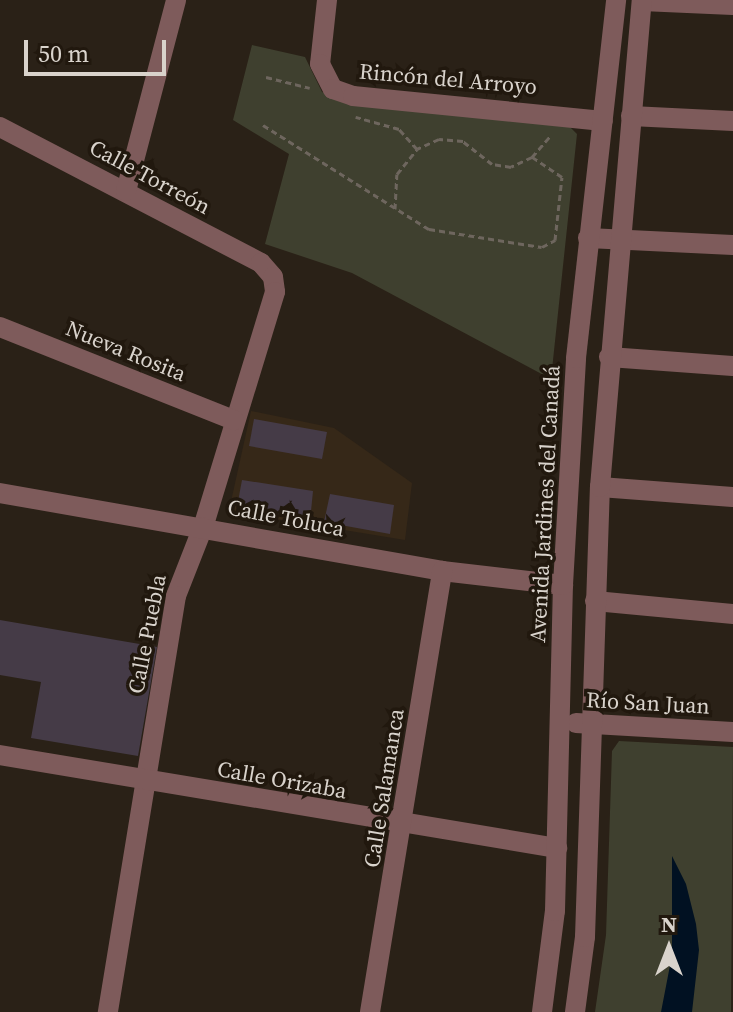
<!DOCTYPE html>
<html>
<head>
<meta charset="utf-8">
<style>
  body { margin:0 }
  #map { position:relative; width:733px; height:1012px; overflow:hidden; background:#2a2117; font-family:"Source Serif 4",serif }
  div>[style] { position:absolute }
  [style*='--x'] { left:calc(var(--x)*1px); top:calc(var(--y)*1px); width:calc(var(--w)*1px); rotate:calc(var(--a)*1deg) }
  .built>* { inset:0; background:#362818 }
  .green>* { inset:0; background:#3f402f }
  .water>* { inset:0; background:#011122 }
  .building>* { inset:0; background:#453b47 }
  .path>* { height:3px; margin-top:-1.5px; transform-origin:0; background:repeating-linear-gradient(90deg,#6e665e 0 6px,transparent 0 10px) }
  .minor>* { height:20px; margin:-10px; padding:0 10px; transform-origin:10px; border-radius:10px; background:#7e5b5b }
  span { translate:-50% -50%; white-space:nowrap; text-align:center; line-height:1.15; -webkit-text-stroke:7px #21180e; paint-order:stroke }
  .street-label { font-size:22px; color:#d9d3cc }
  .north { position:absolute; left:629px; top:908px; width:80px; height:80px; -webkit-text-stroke:6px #21180e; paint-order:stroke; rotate:0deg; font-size:22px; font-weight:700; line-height:32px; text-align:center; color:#d9d3cc }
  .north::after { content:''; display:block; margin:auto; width:28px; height:36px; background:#d9d3cc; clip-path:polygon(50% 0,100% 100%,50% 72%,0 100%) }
  .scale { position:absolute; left:24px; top:40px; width:142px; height:36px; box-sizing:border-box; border:4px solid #d9d3cc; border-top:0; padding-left:10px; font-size:24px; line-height:28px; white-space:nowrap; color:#d9d3cc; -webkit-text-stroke:6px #21180e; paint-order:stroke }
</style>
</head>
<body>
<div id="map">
  <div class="built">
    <div style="clip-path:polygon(251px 411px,334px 428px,412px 483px,405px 540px,235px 512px,230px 506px)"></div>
  </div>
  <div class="green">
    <div style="clip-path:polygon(252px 45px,305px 57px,322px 92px,340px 101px,566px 123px,577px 134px,551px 379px,352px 273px,265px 244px,289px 154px,233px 120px)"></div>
    <div style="clip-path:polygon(619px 741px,733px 747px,731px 1012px,595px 1012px,606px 935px,612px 751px)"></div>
  </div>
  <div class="water">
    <div style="clip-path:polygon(672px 856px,686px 884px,696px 924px,699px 950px,692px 1012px,661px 1012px,672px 955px)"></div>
  </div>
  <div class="building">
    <div style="clip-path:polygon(254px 419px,327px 432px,322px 459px,249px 446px)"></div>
    <div style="clip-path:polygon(242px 480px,313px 491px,310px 521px,237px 507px)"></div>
    <div style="clip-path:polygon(330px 494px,394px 505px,390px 534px,324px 522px)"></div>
    <div style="clip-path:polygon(0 620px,157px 647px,138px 756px,31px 738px,41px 682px,0 675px)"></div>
  </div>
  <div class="path">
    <div style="--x:266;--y:77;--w:45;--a:14"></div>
    <div style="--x:263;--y:125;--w:196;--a:32.1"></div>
    <div style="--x:429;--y:229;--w:114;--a:9.1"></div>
    <div style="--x:542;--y:247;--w:15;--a:-28"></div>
    <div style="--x:555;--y:240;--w:63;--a:-83.7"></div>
    <div style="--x:562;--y:177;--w:36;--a:-146"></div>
    <div style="--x:532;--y:157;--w:23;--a:155"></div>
    <div style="--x:511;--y:167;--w:19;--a:-171"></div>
    <div style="--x:492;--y:164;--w:37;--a:-142"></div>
    <div style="--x:463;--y:141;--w:24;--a:-175"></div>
    <div style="--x:439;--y:139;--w:24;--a:156"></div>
    <div style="--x:417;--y:149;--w:27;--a:-132"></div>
    <div style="--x:399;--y:129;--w:45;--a:-164.4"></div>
    <div style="--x:532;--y:157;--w:28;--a:-49"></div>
    <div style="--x:395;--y:209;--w:35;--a:-87"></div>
    <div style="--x:397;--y:174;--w:32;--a:-51"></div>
  </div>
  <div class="minor">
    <div style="--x:327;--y:0;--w:64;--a:96.2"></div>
    <div style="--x:320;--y:64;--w:28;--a:63"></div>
    <div style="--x:333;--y:89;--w:21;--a:19"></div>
    <div style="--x:353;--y:96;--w:251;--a:5.7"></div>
    <div style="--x:642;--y:1;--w:91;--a:2.5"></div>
    <div style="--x:631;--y:116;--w:102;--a:2.8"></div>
    <div style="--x:0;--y:127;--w:294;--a:27.5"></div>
    <div style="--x:261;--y:263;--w:18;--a:49"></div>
    <div style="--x:273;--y:277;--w:15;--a:82"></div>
    <div style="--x:275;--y:292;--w:246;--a:107"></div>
    <div style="--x:203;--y:527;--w:74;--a:111.4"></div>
    <div style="--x:176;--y:596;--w:422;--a:99.3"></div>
    <div style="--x:126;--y:191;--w:197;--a:-75.3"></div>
    <div style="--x:588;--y:238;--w:145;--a:2.8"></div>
    <div style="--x:0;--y:327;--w:252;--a:21.7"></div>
    <div style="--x:609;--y:357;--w:124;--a:4.2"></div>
    <div style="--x:600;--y:487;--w:133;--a:4.3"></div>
    <div style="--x:0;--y:493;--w:449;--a:10"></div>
    <div style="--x:442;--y:571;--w:122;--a:6.6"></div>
    <div style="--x:595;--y:601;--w:139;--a:5.4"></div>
    <div style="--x:576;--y:723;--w:157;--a:3.3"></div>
    <div style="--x:0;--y:755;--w:565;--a:9.48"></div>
    <div style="--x:370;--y:1012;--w:447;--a:-80.7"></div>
    <div style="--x:542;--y:1012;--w:102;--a:-82.7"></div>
    <div style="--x:555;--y:911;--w:326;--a:-88.6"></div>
    <div style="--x:563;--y:585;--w:227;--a:-86.7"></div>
    <div style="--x:576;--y:358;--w:360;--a:-83.6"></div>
    <div style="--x:575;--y:1012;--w:76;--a:-82.4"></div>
    <div style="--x:585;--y:937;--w:450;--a:-88.1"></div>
    <div style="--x:600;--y:487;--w:489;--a:-85.1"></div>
  </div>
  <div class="street-label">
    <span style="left:448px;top:79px;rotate:5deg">Rincón del Arroyo</span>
    <span style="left:150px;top:177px;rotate:28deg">Calle Torreón</span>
    <span style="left:126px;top:351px;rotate:22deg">Nueva Rosita</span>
    <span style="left:545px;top:504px;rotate:-87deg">Avenida Jardines del Canadá</span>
    <span style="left:286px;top:518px;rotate:11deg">Calle Toluca</span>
    <span style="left:147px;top:634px;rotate:-79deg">Calle Puebla</span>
    <span style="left:648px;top:703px;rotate:3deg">Río San Juan</span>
    <span style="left:282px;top:780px;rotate:10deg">Calle Orizaba</span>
    <span style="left:384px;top:788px;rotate:-81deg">Calle Salamanca</span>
  </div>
  <div class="north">N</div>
  <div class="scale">50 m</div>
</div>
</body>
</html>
